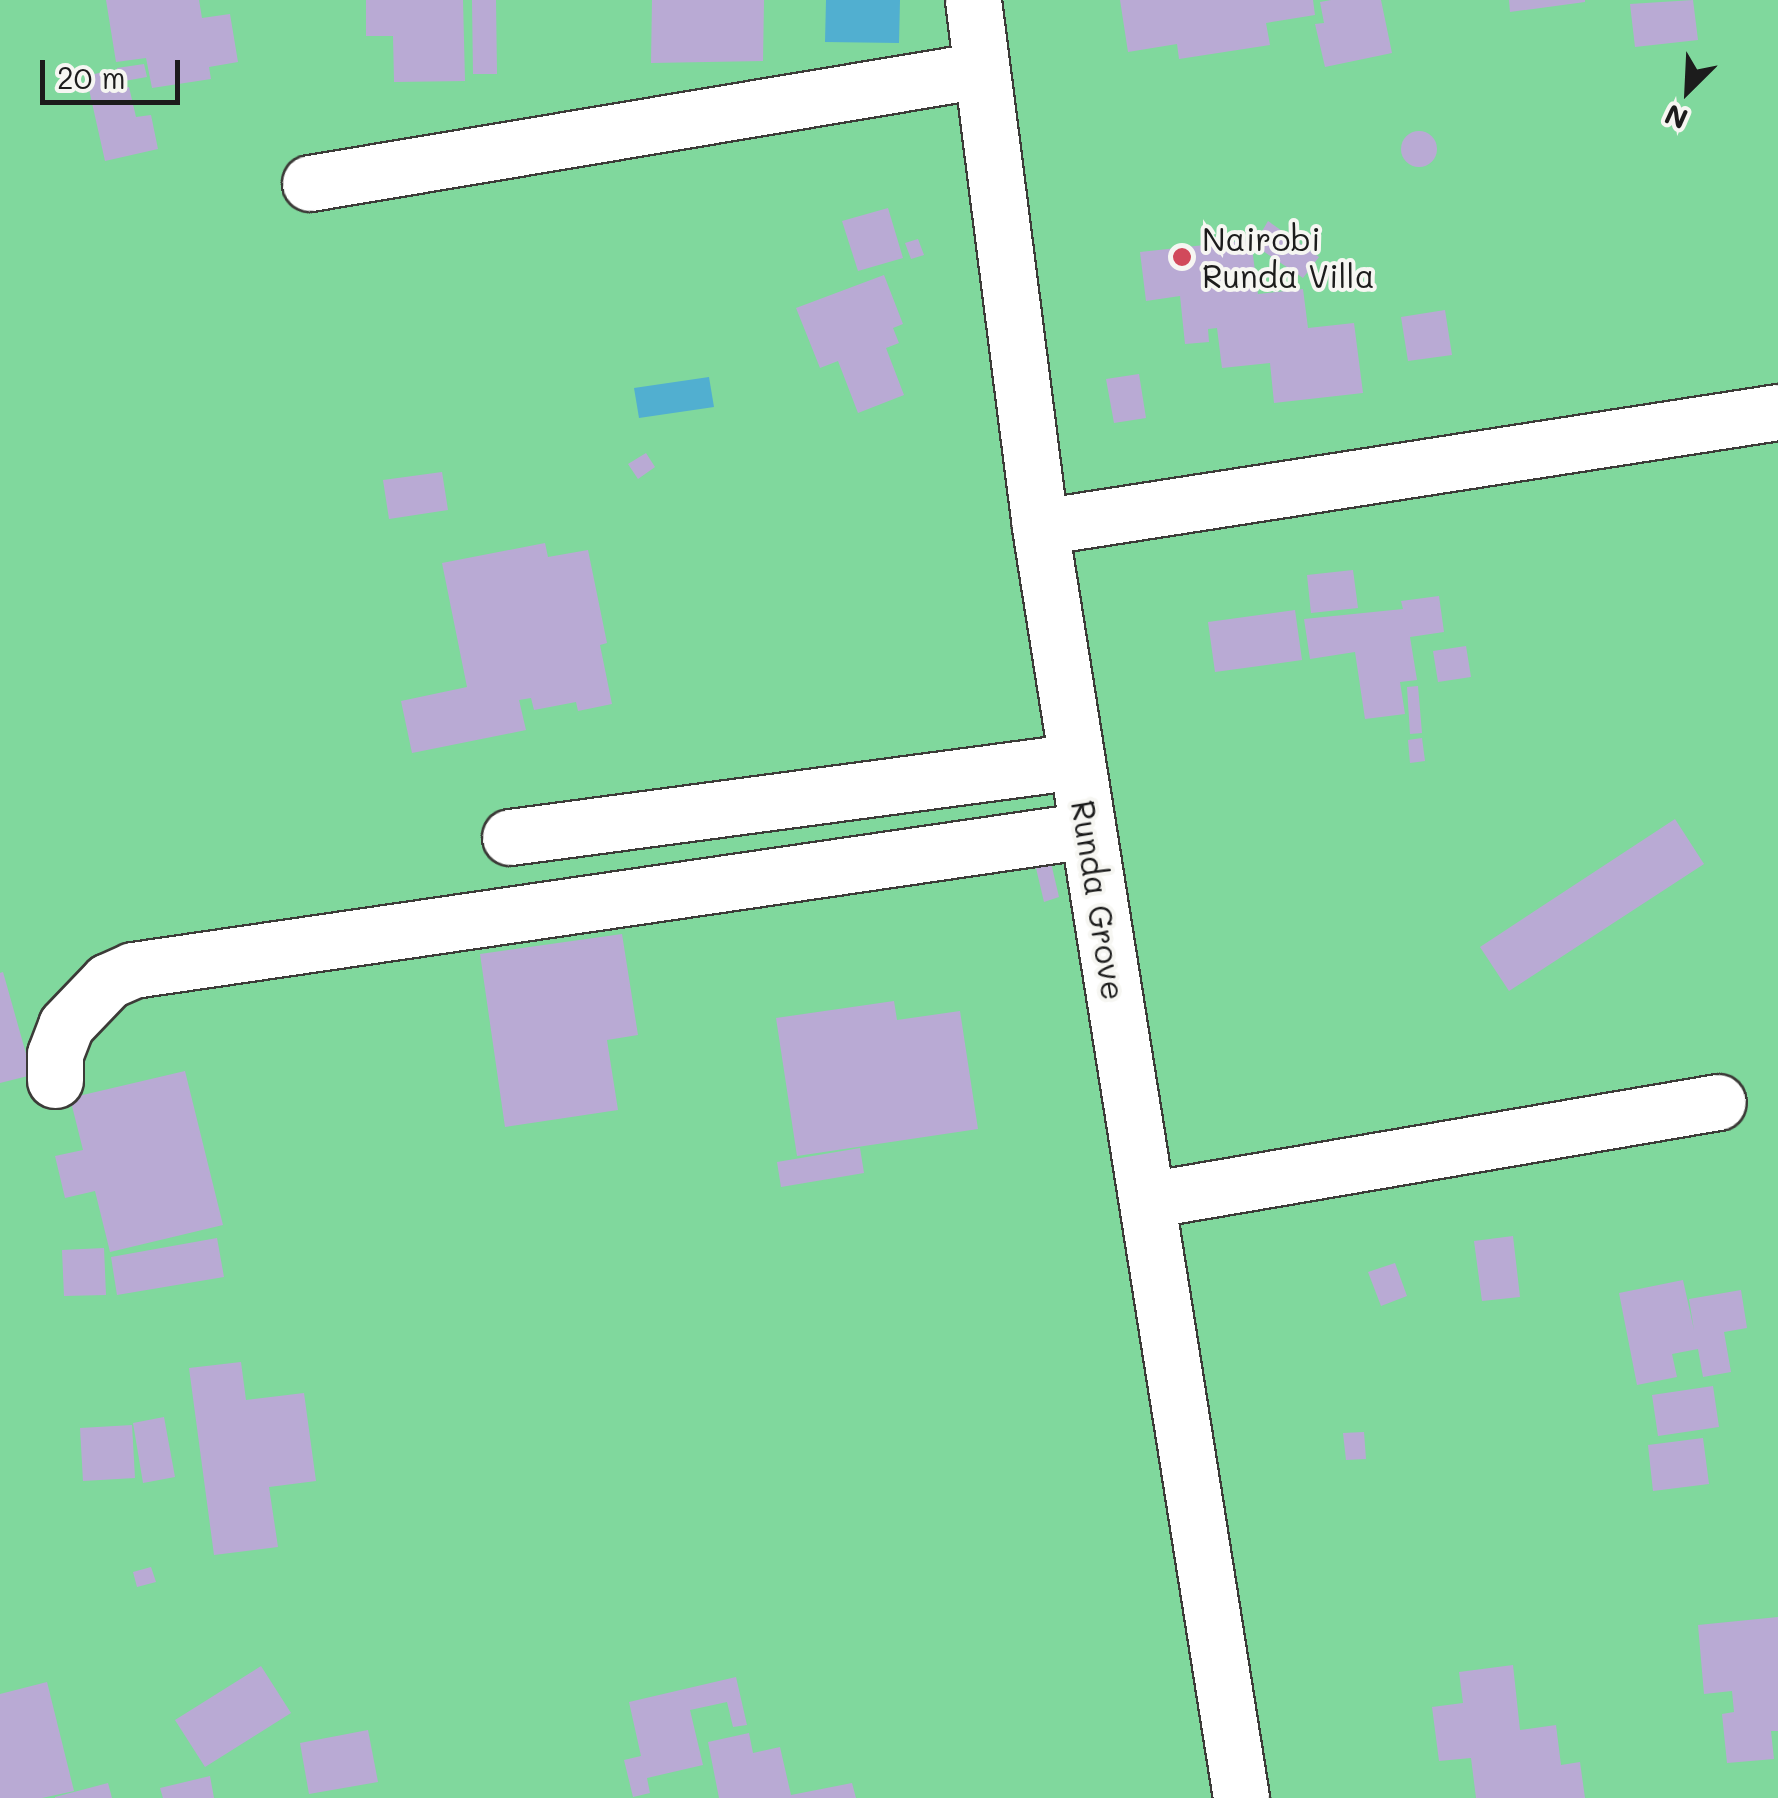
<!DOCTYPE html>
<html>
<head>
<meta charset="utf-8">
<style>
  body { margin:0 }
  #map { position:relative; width:1778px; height:1798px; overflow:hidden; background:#f1ead7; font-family:Mali,sans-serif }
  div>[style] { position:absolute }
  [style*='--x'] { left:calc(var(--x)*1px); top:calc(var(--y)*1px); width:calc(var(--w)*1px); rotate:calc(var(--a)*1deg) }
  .green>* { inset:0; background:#80d89d }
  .water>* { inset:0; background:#51afd0 }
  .building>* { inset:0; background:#b9aad4 }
  .round { border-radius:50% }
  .roads { filter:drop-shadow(2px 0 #3c3b38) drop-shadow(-2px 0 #3c3b38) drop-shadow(0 2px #3c3b38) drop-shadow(0 -2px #3c3b38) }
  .minor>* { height:55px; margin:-27.5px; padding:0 27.5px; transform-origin:27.5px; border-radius:27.5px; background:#fff }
  .dots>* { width:28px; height:28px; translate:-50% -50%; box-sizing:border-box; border:5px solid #f6f6f2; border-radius:50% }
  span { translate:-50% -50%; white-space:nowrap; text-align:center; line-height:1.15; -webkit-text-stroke:8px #f6f6f2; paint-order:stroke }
  .poi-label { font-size:32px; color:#1c1c1c }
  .left { translate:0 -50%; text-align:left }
  .street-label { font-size:32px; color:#1c1c1c }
  .north { position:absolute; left:1638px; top:40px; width:100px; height:100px; -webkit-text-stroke:8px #f6f6f2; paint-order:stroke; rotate:204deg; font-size:28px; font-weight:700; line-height:40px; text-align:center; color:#1c1c1c }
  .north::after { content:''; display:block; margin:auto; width:35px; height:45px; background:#1c1c1c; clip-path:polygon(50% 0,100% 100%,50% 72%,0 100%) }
  .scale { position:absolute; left:40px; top:60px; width:140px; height:45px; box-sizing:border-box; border:5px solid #1c1c1c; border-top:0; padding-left:12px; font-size:30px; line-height:35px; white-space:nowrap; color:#1c1c1c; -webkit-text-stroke:8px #f6f6f2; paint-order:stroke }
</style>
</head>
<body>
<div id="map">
  <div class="green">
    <div style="clip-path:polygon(0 0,1778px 0,1778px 1798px,0 1798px)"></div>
  </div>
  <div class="water">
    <div style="clip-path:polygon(826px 0,900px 0,899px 43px,825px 42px)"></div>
    <div style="clip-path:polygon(709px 377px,714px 407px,639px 418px,634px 388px)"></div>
  </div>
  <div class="building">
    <div style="clip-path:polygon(106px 0,199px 0,202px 18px,230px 14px,238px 62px,209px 67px,211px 79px,152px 88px,146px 58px,116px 62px)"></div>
    <div style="clip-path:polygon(366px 0,463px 0,465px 81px,394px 82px,393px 36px,366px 36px)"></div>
    <div style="clip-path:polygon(472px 0,496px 0,497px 74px,473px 74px)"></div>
    <div style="clip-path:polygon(652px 0,764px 0,763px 61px,651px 63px)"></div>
    <div style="clip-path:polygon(1120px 0,1313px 0,1315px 15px,1266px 23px,1270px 45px,1179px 59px,1177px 44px,1128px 52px)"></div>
    <div style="clip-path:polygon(1331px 0,1381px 0,1392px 53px,1325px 67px,1315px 24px,1324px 23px,1320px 2px)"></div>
    <div style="clip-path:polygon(1509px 0,1585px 0,1585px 2px,1510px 12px)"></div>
    <div style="clip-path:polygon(1693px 0,1698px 40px,1635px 47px,1630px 4px)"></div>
    <div style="clip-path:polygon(144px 64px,147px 77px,119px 82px,117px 68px)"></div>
    <div style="clip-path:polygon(112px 70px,117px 91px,129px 87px,136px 117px,151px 115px,158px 149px,105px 161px,86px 76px)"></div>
    <div class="round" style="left:1401px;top:131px;width:36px;height:36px"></div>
    <div style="clip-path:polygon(888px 208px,903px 258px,858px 271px,842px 221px)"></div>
    <div style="clip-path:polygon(1268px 221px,1319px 257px,1303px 278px,1254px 245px)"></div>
    <div style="clip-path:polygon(918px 239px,924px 255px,911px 259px,905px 243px)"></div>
    <div style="clip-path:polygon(1251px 240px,1258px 294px,1303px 289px,1308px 328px,1354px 323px,1363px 393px,1274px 403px,1270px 363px,1222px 368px,1217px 328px,1208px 329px,1209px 342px,1185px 344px,1180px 296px,1146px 301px,1140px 252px)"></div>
    <div style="clip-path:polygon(884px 275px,903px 324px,893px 328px,899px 343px,886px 348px,904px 395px,858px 413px,838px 361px,820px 368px,796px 308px)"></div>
    <div style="clip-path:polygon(1445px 310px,1452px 355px,1408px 361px,1401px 317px)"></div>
    <div style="clip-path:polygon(1139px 374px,1146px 418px,1114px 423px,1106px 379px)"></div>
    <div style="clip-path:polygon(646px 453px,655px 467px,638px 479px,628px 464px)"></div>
    <div style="clip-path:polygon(442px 472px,448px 510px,389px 519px,383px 480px)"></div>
    <div style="clip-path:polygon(545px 543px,548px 557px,588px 550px,607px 643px,600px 645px,612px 704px,578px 711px,576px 702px,534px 710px,531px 698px,519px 700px,526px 730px,412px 753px,401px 701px,467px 687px,442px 563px)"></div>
    <div style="clip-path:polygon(1353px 570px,1358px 608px,1311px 613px,1307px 575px)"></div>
    <div style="clip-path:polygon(1439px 596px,1444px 632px,1410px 637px,1417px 680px,1400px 682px,1405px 714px,1365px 719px,1355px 652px,1310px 659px,1304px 619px,1403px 609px,1401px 601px)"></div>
    <div style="clip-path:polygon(1295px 610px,1302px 660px,1215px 672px,1208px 622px)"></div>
    <div style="clip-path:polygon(1466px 646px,1471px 677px,1438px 682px,1433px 651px)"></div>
    <div style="clip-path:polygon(1418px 686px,1422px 733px,1410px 734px,1407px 687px)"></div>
    <div style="clip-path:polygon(1422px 738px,1425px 761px,1410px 763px,1408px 740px)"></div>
    <div style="clip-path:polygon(1675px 819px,1704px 864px,1509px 991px,1480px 947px)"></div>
    <div style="clip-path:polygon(1051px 863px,1059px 897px,1044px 902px,1036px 868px)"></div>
    <div style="clip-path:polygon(622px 934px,638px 1035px,607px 1040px,618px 1110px,505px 1127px,480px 954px)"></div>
    <div style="clip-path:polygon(3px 972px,32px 1075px,0 1083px,0 973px)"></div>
    <div style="clip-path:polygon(894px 1001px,897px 1020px,960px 1011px,978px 1129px,797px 1156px,776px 1018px)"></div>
    <div style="clip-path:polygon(185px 1071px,223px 1225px,110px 1252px,95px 1191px,65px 1198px,55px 1156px,83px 1150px,70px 1098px)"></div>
    <div style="clip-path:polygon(860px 1148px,864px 1173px,781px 1187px,777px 1162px)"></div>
    <div style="clip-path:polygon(1513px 1236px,1520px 1297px,1482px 1301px,1474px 1241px)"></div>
    <div style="clip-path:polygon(217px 1238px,224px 1277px,117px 1295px,111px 1257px)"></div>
    <div style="clip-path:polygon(104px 1248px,106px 1295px,64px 1296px,62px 1250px)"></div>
    <div style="clip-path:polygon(1395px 1263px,1407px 1296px,1381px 1306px,1368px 1272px)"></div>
    <div style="clip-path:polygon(1683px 1280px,1694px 1330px,1689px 1299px,1741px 1290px,1747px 1328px,1724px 1332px,1731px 1372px,1703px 1377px,1698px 1349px,1672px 1354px,1677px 1377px,1637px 1385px,1619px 1293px)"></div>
    <div style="clip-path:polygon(241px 1362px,246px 1400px,304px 1393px,316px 1481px,269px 1487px,278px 1547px,214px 1555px,189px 1368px)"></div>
    <div style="clip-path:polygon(1713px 1386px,1719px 1427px,1658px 1436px,1652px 1395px)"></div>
    <div style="clip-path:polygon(164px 1417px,175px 1477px,143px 1483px,133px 1423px)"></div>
    <div style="clip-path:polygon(132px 1425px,135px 1478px,83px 1481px,80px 1428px)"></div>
    <div style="clip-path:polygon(1364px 1432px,1366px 1459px,1346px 1460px,1343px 1433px)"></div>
    <div style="clip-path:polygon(1703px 1438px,1709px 1484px,1653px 1491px,1648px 1445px)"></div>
    <div style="clip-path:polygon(151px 1567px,156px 1582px,137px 1587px,133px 1572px)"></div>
    <div style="clip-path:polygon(1778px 1617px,1778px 1731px,1771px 1731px,1774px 1759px,1727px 1763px,1722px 1714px,1734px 1712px,1732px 1691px,1704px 1694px,1698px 1625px)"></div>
    <div style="clip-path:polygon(1513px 1665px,1520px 1730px,1556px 1725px,1561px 1765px,1580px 1762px,1585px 1798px,1476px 1798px,1471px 1758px,1439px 1761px,1432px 1707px,1463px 1703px,1459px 1672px)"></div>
    <div style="clip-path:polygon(261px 1666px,291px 1713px,205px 1767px,175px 1720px)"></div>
    <div style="clip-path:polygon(736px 1677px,747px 1725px,733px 1727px,727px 1702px,690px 1710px,703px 1765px,647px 1778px,650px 1793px,633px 1797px,624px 1760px,641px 1756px,629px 1702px)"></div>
    <div style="clip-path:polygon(47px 1682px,74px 1791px,42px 1798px,0 1798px,0 1694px)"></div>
    <div style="clip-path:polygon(368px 1730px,378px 1782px,309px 1794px,300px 1743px)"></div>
    <div style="clip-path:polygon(749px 1733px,753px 1753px,780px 1747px,791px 1795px,852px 1783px,856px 1798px,719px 1798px,708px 1742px)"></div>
    <div style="clip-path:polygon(210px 1776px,214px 1798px,163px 1798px,160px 1788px)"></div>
    <div style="clip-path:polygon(108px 1783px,112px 1798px,55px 1798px,55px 1797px)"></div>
  </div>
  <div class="roads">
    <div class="minor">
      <div style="--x:973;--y:0;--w:531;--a:82.75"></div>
      <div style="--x:1040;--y:527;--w:1287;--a:81.01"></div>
      <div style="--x:310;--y:183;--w:680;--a:-9.56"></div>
      <div style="--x:1040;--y:527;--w:747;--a:-8.86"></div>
      <div style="--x:510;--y:837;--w:572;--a:-7.63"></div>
      <div style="--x:55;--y:1080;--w:26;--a:-90"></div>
      <div style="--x:55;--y:1054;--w:31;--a:-69"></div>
      <div style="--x:66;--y:1025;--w:61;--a:-46.3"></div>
      <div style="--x:108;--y:981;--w:27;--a:-24"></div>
      <div style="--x:133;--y:970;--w:965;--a:-8.34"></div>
      <div style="--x:1147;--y:1200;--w:579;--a:-9.74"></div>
    </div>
  </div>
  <div class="dots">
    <div style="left:1182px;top:257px;background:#d1495b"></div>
  </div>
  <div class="poi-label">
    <span class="left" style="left:1202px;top:257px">Nairobi<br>Runda Villa</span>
  </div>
  <div class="street-label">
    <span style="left:1099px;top:900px;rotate:81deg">Runda Grove</span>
  </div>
  <div class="north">N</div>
  <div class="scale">20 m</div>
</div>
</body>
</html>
